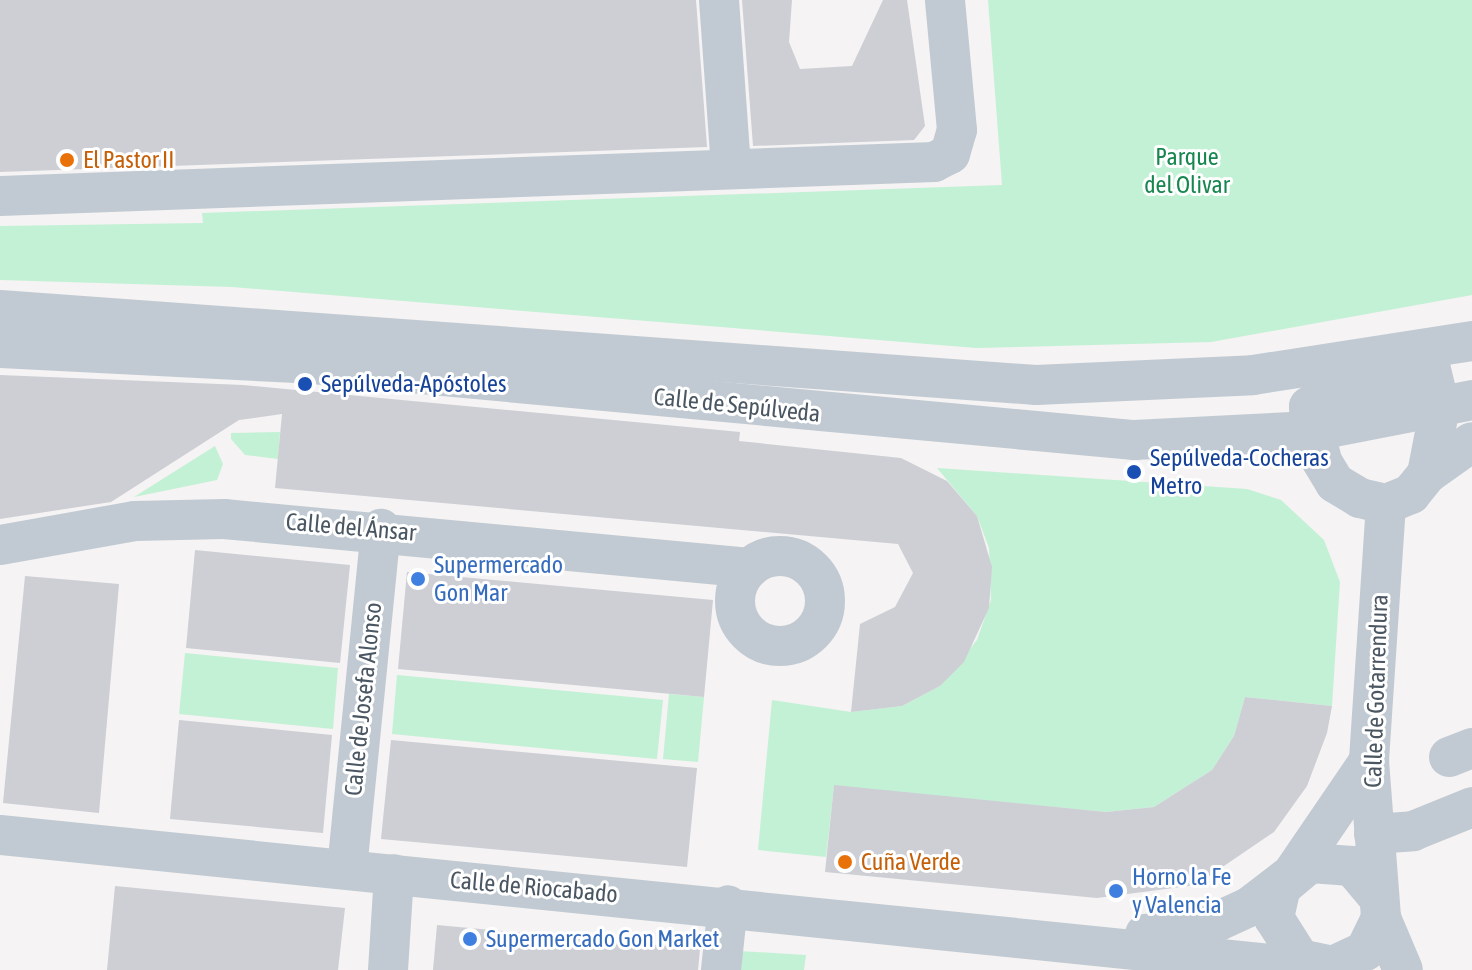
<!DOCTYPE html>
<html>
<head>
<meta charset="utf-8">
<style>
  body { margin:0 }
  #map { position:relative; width:1472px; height:970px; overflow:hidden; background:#f5f3f3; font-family:"Asap Condensed",sans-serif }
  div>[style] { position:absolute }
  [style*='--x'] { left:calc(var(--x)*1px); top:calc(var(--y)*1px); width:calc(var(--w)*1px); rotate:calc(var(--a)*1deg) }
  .green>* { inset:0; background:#c3f1d5 }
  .building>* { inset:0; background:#cdcfd5 }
  .minor>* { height:40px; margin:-20px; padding:0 20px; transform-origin:20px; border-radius:20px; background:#c1cad2 }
  .minor>.ring { margin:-20px; padding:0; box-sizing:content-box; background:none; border:40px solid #c1cad2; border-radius:50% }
  .dots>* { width:22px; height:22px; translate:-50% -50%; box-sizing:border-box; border:4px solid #fff; border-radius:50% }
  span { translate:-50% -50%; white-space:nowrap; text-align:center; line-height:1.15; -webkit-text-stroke:6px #fff; paint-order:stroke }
  .park-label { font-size:24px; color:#17864f }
  .food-label { font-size:24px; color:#c56008 }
  .left { translate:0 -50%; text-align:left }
  .transit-label { font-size:24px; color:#164399 }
  .street-label { font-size:24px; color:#4a5661 }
  .shop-label { font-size:24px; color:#366cbe }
</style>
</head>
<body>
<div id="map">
  <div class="green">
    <div style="clip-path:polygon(988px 0,1472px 0,1472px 295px,1211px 342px,976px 348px,232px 287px,0 280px,0 226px,203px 223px,202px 213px,1002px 185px)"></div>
    <div style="clip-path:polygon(280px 432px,278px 459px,245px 455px,231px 439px,231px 433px)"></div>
    <div style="clip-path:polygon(215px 446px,223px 464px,217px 480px,134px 497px)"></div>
    <div style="clip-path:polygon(937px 468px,1247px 489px,1281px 500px,1324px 540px,1340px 582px,1332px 706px,1245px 697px,1234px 736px,1212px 770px,1154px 807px,1106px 812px,834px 786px,826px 857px,758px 850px,772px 700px,851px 712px,902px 706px,940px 686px,977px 640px,991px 600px,989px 548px,977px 516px)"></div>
    <div style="clip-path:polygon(185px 653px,338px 668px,333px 729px,179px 714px)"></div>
    <div style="clip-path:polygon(397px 675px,663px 700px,657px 759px,392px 734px)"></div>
    <div style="clip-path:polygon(669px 694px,704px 697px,698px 762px,663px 759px)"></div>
    <div style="clip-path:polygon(723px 950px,806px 955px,804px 970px,721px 970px)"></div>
  </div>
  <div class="building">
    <div style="clip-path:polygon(0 0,696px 0,707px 147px,0 172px)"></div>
    <div style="clip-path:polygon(742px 0,792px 0,789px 42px,800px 69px,852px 66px,883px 0,907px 0,925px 126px,914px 140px,753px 146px)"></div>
    <div style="clip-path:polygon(0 375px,243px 385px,740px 432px,739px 441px,901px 458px,947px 481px,977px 516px,992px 567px,989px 608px,964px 662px,940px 686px,902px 706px,851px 712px,860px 624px,895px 607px,913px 573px,898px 544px,275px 488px,282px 414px,239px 420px,111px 502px,0 519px)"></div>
    <div style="clip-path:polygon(195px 550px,350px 565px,340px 663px,186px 648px)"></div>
    <div style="clip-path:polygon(407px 572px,713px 600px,704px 697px,398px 669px)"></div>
    <div style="clip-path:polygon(25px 576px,119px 584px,99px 813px,3px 803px)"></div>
    <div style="clip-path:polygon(1245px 697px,1332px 706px,1327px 733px,1307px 786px,1274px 832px,1196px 885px,1097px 898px,825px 872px,834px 785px,1106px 812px,1154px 807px,1212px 770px,1234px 736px)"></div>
    <div style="clip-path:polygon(179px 720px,332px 735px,323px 833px,170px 819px)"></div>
    <div style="clip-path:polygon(391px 740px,697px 768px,687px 867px,381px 839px)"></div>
    <div style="clip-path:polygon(115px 886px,345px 908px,338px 970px,107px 970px)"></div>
    <div style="clip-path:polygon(437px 925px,700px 949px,698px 970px,433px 970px)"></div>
  </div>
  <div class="minor">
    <div style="--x:719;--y:0;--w:166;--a:85.9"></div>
    <div style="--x:0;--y:196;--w:935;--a:-2.08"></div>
    <div style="--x:934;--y:162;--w:18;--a:-27"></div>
    <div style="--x:950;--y:154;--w:25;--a:-74"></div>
    <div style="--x:957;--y:130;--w:131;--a:-95.3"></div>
    <div style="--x:0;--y:310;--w:1039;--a:4.14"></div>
    <div style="--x:1036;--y:385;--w:217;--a:-2.6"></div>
    <div style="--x:1253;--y:375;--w:222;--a:-8.8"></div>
    <div style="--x:0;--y:348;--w:313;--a:2.9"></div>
    <div style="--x:313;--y:364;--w:825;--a:5.29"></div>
    <div style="--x:1134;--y:440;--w:179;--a:-2.9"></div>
    <div style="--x:1313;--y:431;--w:162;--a:-11"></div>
    <div style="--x:1427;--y:353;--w:56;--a:76.5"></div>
    <div style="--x:1440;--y:407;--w:68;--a:101"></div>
    <div style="--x:1427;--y:474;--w:26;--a:129"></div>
    <div style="--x:1411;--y:494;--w:27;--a:158"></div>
    <div style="--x:1386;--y:504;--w:27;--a:-167"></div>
    <div style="--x:1360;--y:498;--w:29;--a:-149"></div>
    <div style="--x:1335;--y:483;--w:26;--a:-121"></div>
    <div style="--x:1322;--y:461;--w:56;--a:-103.5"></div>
    <div style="--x:1309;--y:407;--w:27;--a:-39"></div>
    <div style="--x:1330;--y:390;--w:77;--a:-9.7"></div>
    <div style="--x:1406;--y:377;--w:32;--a:-49"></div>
    <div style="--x:1427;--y:474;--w:55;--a:-35.4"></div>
    <div style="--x:1386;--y:504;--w:258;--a:93.8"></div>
    <div style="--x:1369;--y:761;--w:157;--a:85.6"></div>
    <div style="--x:1381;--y:918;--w:56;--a:67.1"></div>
    <div style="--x:0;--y:545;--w:137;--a:-10.1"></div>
    <div style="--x:135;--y:521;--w:89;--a:-1.3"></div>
    <div style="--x:224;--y:519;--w:528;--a:5.32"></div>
    <div class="ring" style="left:735px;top:556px;width:50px;height:50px"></div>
    <div style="--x:1449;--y:757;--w:25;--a:-21"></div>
    <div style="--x:1374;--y:834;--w:39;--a:-4"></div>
    <div style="--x:1413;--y:831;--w:64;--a:-22.1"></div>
    <div style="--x:0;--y:835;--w:1339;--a:5.79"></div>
    <div style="--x:347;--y:869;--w:342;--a:-84.3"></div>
    <div style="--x:1379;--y:898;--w:42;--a:-130.2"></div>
    <div style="--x:1352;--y:866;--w:42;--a:-175.9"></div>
    <div style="--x:1310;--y:863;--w:38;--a:140"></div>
    <div style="--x:1281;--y:887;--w:32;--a:103"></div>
    <div style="--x:1274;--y:918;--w:49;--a:57.6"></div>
    <div style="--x:1300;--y:959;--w:34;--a:12"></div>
    <div style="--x:1333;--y:966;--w:35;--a:-25"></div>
    <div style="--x:1365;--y:951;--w:37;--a:-64"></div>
    <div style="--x:1145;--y:934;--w:56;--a:-5.1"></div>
    <div style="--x:1201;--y:929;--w:53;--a:-24.6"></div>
    <div style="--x:1249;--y:907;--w:54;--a:-37.5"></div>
    <div style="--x:1292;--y:874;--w:137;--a:-55.7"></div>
    <div style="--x:388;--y:970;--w:96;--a:-86.4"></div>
    <div style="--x:721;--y:970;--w:65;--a:-83.9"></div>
  </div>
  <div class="dots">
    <div style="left:67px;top:160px;background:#e8710a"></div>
    <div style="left:305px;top:384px;background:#1a4fb4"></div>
    <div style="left:1134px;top:472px;background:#1a4fb4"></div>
    <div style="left:418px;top:579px;background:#3f7fe0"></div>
    <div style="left:845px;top:862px;background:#e8710a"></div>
    <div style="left:1116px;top:891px;background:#3f7fe0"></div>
    <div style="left:470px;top:939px;background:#3f7fe0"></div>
  </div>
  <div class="park-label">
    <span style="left:1187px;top:171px">Parque<br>del Olivar</span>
  </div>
  <div class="food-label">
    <span class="left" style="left:83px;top:160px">El Pastor II</span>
    <span class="left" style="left:861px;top:862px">Cuña Verde</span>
  </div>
  <div class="transit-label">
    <span class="left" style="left:321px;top:384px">Sepúlveda-Apóstoles</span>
    <span class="left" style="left:1150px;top:472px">Sepúlveda-Cocheras<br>Metro</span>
  </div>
  <div class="street-label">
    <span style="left:737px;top:405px;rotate:6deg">Calle de Sepúlveda</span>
    <span style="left:351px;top:527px;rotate:5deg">Calle del Ánsar</span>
    <span style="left:1376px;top:691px;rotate:-88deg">Calle de Gotarrendura</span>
    <span style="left:363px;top:699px;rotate:-84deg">Calle de Josefa Alonso</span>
    <span style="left:534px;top:887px;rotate:5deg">Calle de Riocabado</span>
  </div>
  <div class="shop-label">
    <span class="left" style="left:434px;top:579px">Supermercado<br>Gon Mar</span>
    <span class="left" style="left:1132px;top:891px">Horno la Fe<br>y Valencia</span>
    <span class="left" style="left:486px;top:939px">Supermercado Gon Market</span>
  </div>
</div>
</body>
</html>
